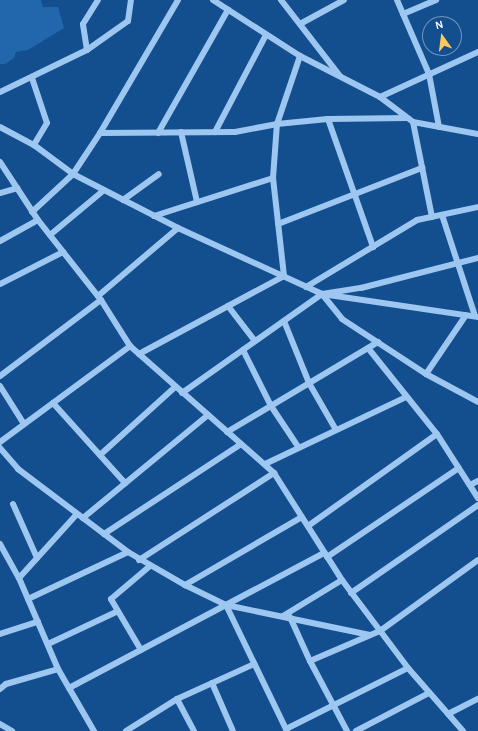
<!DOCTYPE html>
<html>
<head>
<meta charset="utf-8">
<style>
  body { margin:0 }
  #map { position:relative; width:478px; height:731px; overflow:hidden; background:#134f8e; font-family:Karla,sans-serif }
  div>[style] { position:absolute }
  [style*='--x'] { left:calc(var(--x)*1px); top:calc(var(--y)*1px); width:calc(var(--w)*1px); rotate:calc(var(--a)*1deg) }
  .green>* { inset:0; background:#2267ab }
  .minor>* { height:6px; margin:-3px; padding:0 3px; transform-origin:3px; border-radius:3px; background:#9dc7f1 }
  span { translate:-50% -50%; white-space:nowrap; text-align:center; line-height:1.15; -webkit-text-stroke:3px #134f8e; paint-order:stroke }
  .north { position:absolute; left:422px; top:16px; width:40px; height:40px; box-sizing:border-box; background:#134f8e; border:1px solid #7195bb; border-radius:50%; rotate:346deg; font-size:11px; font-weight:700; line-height:16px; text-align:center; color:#fff }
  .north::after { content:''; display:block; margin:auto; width:14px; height:18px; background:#ffc85d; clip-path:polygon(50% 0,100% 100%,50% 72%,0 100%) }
</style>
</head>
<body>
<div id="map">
  <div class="green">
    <div style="clip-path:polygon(0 0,41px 0,43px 7px,58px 7px,64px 28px,28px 50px,16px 52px,14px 58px,5px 64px,0 64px)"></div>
  </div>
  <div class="minor">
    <div style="--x:213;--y:0;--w:103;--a:32.8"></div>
    <div style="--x:300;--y:56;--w:90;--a:27.1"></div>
    <div style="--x:380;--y:97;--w:41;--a:37.1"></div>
    <div style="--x:413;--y:122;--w:66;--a:10.5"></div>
    <div style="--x:281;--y:0;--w:96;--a:52.2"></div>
    <div style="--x:397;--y:0;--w:81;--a:66.6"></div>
    <div style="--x:429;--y:74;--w:54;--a:79.3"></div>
    <div style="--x:403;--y:14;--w:36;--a:-23"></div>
    <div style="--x:300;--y:24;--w:50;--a:-28.6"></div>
    <div style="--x:87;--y:50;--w:26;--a:-99"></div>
    <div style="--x:83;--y:24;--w:28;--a:-58"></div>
    <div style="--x:32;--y:78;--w:47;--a:71.6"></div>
    <div style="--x:47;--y:123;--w:26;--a:121"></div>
    <div style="--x:0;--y:92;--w:97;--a:-25.8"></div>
    <div style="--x:87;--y:50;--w:50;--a:-35.3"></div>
    <div style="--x:128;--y:21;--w:21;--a:-82"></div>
    <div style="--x:380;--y:97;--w:108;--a:-24.7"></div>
    <div style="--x:328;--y:119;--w:136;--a:70.6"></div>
    <div style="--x:413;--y:122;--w:97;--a:78.7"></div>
    <div style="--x:0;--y:127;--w:38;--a:28"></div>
    <div style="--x:34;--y:145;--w:49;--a:36.6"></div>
    <div style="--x:73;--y:174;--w:118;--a:27.2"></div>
    <div style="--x:178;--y:228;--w:158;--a:24.6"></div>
    <div style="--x:322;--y:294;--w:158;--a:8.4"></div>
    <div style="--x:181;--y:132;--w:72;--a:77.1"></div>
    <div style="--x:215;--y:132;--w:110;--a:-62.3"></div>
    <div style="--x:100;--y:133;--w:135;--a:-0.4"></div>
    <div style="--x:235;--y:132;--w:43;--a:-10.8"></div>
    <div style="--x:277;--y:124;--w:51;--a:-5.6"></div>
    <div style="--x:328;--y:119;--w:79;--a:-0.7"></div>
    <div style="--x:158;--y:133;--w:142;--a:-60.4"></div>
    <div style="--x:0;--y:162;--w:69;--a:56.8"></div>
    <div style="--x:38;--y:220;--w:102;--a:51.8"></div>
    <div style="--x:101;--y:300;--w:54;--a:57.8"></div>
    <div style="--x:130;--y:346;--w:192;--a:41.4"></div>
    <div style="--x:274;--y:473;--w:127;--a:57.6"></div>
    <div style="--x:342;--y:580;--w:110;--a:53.1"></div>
    <div style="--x:408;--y:668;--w:84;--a:48.9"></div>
    <div style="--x:0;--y:193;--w:18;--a:-16"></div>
    <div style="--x:123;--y:200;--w:44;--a:-35.8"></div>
    <div style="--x:32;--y:212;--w:56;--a:-42.8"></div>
    <div style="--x:73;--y:174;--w:49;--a:-56.6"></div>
    <div style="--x:100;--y:133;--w:154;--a:-59.6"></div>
    <div style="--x:442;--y:215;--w:106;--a:71.9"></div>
    <div style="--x:154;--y:216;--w:125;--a:-17.7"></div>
    <div style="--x:278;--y:224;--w:155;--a:-21.3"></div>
    <div style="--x:50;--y:235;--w:70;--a:-39.8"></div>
    <div style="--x:0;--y:241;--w:43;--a:-28.9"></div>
    <div style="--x:0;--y:284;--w:71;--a:-26.9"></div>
    <div style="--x:306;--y:287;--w:130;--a:-31.1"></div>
    <div style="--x:417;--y:220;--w:62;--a:-12"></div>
    <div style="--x:322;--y:294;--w:32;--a:51"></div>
    <div style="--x:342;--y:319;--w:100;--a:33.2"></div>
    <div style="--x:426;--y:374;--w:59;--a:28.3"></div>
    <div style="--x:98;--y:296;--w:105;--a:-40.4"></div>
    <div style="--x:228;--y:306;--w:44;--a:52.4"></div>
    <div style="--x:284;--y:321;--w:67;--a:68"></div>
    <div style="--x:309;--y:383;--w:54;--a:60.1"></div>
    <div style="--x:368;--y:348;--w:110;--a:51.3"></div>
    <div style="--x:437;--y:434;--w:76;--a:57.4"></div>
    <div style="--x:243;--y:350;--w:63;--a:63.4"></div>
    <div style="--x:271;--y:406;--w:50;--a:56.3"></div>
    <div style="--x:139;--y:354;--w:165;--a:-28.3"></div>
    <div style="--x:284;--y:276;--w:99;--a:-96.4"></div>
    <div style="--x:273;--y:178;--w:54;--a:-85.8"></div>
    <div style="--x:277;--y:124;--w:72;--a:-71.3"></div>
    <div style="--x:426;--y:374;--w:71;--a:-55.9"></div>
    <div style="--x:0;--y:376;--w:126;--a:-37"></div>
    <div style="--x:0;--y:386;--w:45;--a:57.7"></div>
    <div style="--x:182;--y:393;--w:171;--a:-35.3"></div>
    <div style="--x:322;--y:294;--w:39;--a:-9"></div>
    <div style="--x:361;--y:288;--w:121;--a:-14.4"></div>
    <div style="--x:53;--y:403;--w:108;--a:48"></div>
    <div style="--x:227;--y:432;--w:176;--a:-30.8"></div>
    <div style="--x:0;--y:442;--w:162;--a:-36.4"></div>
    <div style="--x:0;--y:448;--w:28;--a:49"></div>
    <div style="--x:18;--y:469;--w:138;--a:37"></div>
    <div style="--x:128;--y:552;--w:66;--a:30.1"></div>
    <div style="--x:185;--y:585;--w:46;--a:26"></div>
    <div style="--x:226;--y:605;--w:147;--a:11.8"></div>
    <div style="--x:100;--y:455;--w:101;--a:-42.2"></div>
    <div style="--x:265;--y:464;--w:156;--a:-25.4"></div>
    <div style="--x:470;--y:485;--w:9;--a:-27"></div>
    <div style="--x:13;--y:504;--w:59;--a:66"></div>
    <div style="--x:83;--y:518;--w:162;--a:-39.5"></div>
    <div style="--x:308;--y:526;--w:158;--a:-35.5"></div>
    <div style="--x:104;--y:534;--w:164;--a:-33.3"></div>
    <div style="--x:0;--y:544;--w:39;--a:61"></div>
    <div style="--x:19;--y:578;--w:99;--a:66.8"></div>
    <div style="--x:58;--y:669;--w:72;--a:59.9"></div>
    <div style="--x:327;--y:557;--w:159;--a:-34"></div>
    <div style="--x:139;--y:560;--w:161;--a:-32.8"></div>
    <div style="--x:19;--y:578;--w:86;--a:-47.8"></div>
    <div style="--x:185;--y:585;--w:135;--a:-30.2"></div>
    <div style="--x:351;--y:593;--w:155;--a:-34.7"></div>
    <div style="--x:28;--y:599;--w:110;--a:-25.2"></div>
    <div style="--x:226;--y:605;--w:140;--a:64.2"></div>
    <div style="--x:283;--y:616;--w:69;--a:-31.4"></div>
    <div style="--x:290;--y:617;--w:48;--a:65.6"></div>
    <div style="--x:310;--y:661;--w:79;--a:62.1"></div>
    <div style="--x:0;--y:634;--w:40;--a:-18"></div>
    <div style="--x:48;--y:644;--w:77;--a:-25.2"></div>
    <div style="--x:141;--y:650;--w:59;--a:-120.5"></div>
    <div style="--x:111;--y:599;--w:51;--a:-40.2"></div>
    <div style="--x:310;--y:661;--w:76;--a:-23.2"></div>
    <div style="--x:380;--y:631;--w:121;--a:-35.9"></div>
    <div style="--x:212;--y:683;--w:52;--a:66.4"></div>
    <div style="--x:69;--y:688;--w:289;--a:-27.9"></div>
    <div style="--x:0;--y:689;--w:8;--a:-40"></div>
    <div style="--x:6;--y:684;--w:54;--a:-16.1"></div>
    <div style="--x:177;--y:699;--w:36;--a:62"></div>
    <div style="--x:448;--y:714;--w:34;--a:-27"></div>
    <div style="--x:0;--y:724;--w:14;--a:30"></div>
    <div style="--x:286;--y:729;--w:136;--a:-26.6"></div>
    <div style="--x:126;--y:731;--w:60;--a:-32.1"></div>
    <div style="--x:177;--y:699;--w:85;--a:-24.4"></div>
    <div style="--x:356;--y:731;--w:82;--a:-27.5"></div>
  </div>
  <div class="north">N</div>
</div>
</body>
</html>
